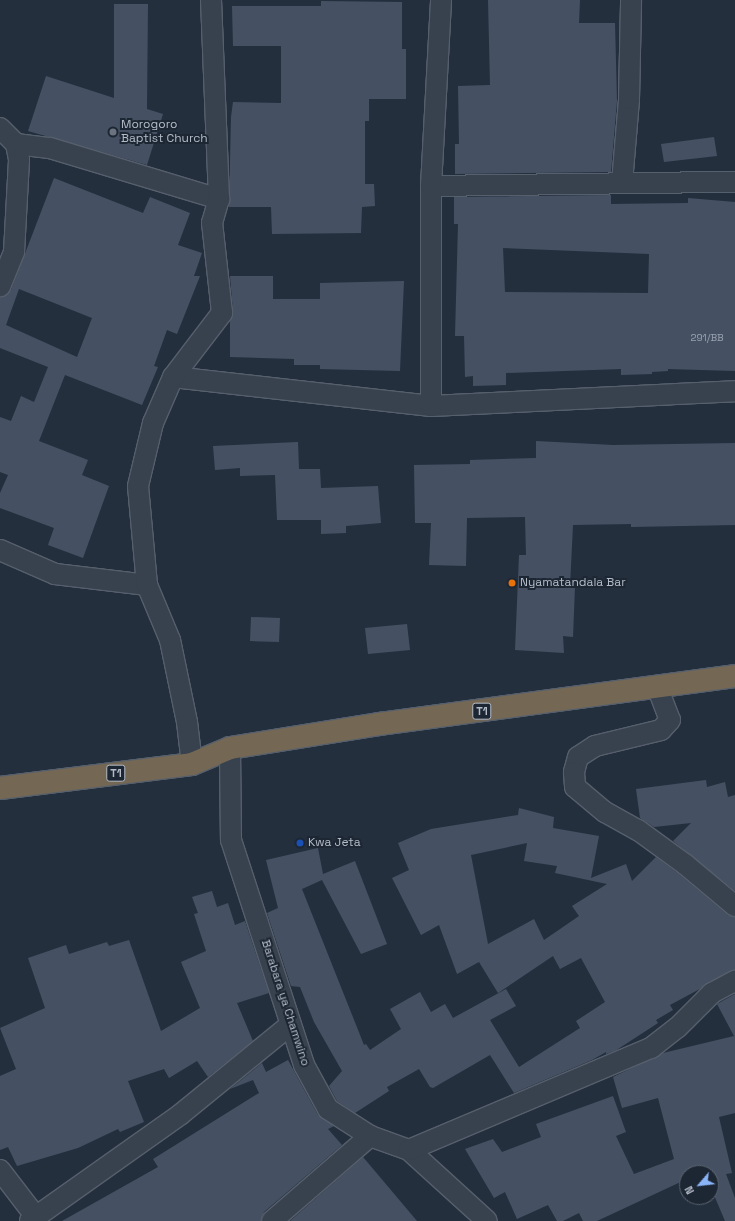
<!DOCTYPE html>
<html>
<head>
<meta charset="utf-8">
<style>
  body { margin:0 }
  #map { position:relative; width:735px; height:1221px; overflow:hidden; background:#242f3e; font-family:"Space Grotesk",sans-serif }
  div>[style] { position:absolute }
  [style*='--x'] { left:calc(var(--x)*1px); top:calc(var(--y)*1px); width:calc(var(--w)*1px); rotate:calc(var(--a)*1deg) }
  .building>* { inset:0; background:#455162 }
  .roads { filter:drop-shadow(1px 0 #565f6c) drop-shadow(-1px 0 #565f6c) drop-shadow(0 1px #565f6c) drop-shadow(0 -1px #565f6c) }
  .street>* { height:20px; margin:-10px; padding:0 10px; transform-origin:10px; border-radius:10px; background:#38414e }
  .highway>* { height:22px; margin:-11px; padding:0 11px; transform-origin:11px; border-radius:11px; background:#746855 }
  .dots>* { width:11px; height:11px; translate:-50% -50%; box-sizing:border-box; border:2px solid #1d2633; border-radius:50% }
  span { translate:-50% -50%; white-space:nowrap; text-align:center; line-height:1.15; -webkit-text-stroke:4px #1d2633; paint-order:stroke }
  .number-label { font-size:10px; color:#98a1af }
  .number-label span { -webkit-text-stroke-width:0 }
  .shield-label span { padding:1px 3px; background:#1d2633; border:1px solid; border-radius:3px; -webkit-text-stroke-width:0 }
  .shield-label { font-size:11px; color:#b4bcc9; font-weight:700 }
  .poi-label { font-size:12px; color:#b4bcc9 }
  .left { translate:0 -50%; text-align:left }
  .street-label { font-size:12px; color:#b4bcc9 }
  .north { position:absolute; left:679px; top:1165px; width:40px; height:40px; box-sizing:border-box; background:#1d2633; border:1px solid #59626f; border-radius:50%; rotate:242deg; font-size:11px; font-weight:700; line-height:16px; text-align:center; color:#b4bcc9 }
  .north::after { content:''; display:block; margin:auto; width:14px; height:18px; background:#8ab4f8; clip-path:polygon(50% 0,100% 100%,50% 72%,0 100%) }
</style>
</head>
<body>
<div id="map">
  <div class="building">
    <div style="clip-path:polygon(488px 0,580px 0,579px 23px,615px 23px,617px 101px,611px 172px,455px 174px,455px 144px,459px 144px,458px 86px,490px 85px)"></div>
    <div style="clip-path:polygon(321px 1px,402px 2px,402px 49px,406px 49px,406px 99px,369px 99px,369px 121px,365px 121px,365px 184px,374px 184px,375px 206px,362px 207px,361px 233px,272px 234px,271px 207px,229px 207px,231px 117px,233px 102px,281px 103px,281px 46px,233px 46px,232px 6px,321px 6px)"></div>
    <div style="clip-path:polygon(114px 4px,148px 4px,147px 109px,163px 114px,147px 165px,28px 131px,46px 76px,114px 98px)"></div>
    <div style="clip-path:polygon(714px 137px,717px 156px,664px 162px,661px 144px)"></div>
    <div style="clip-path:polygon(evenodd,54px 178px,143px 213px,150px 197px,190px 213px,178px 245px,202px 253px,194px 276px,200px 276px,177px 334px,167px 330px,154px 366px,158px 367px,142px 405px,65px 375px,39px 441px,88px 460px,82px 475px,109px 486px,83px 558px,48px 545px,54px 528px,0 508px,0 493px,8px 475px,0 472px,0 417px,11px 421px,21px 396px,34px 402px,48px 367px,0 348px,0 297px,11px 290px,54px 178px,19px 289px,92px 318px,77px 357px,6px 325px,19px 289px)"></div>
    <div style="clip-path:polygon(evenodd,611px 195px,611px 204px,688px 203px,688px 198px,735px 202px,735px 371px,668px 369px,668px 371px,652px 372px,652px 374px,621px 375px,621px 369px,506px 373px,506px 385px,473px 386px,473px 376px,465px 377px,464px 336px,455px 336px,458px 224px,454px 224px,454px 197px,611px 195px,503px 248px,649px 254px,648px 293px,505px 292px,503px 248px)"></div>
    <div style="clip-path:polygon(230px 276px,273px 276px,273px 299px,320px 299px,320px 283px,404px 281px,400px 371px,320px 369px,320px 365px,294px 365px,294px 359px,230px 357px,230px 322px,233px 312px)"></div>
    <div style="clip-path:polygon(536px 441px,613px 445px,735px 443px,735px 525px,631px 527px,631px 524px,573px 525px,570px 586px,575px 586px,573px 637px,563px 636px,564px 653px,515px 650px,519px 555px,526px 555px,525px 517px,467px 518px,466px 566px,429px 565px,431px 523px,415px 523px,414px 465px,470px 464px,470px 460px,536px 458px)"></div>
    <div style="clip-path:polygon(298px 442px,299px 469px,320px 469px,321px 488px,378px 486px,381px 523px,346px 526px,346px 533px,321px 534px,321px 520px,277px 520px,275px 475px,240px 476px,240px 468px,215px 470px,213px 446px)"></div>
    <div style="clip-path:polygon(251px 617px,280px 618px,279px 642px,250px 641px)"></div>
    <div style="clip-path:polygon(407px 624px,410px 650px,368px 654px,365px 628px)"></div>
    <div style="clip-path:polygon(706px 780px,707px 787px,725px 782px,728px 797px,735px 795px,735px 891px,673px 841px,691px 823px,654px 827px,640px 818px,636px 789px)"></div>
    <div style="clip-path:polygon(evenodd,519px 808px,554px 817px,553px 828px,599px 836px,591px 878px,626px 864px,632px 881px,656px 857px,679px 874px,728px 915px,735px 917px,735px 970px,670px 1005px,673px 1010px,656px 1020px,658px 1023px,615px 1051px,606px 1054px,606px 1052px,592px 1060px,514px 1093px,490px 1055px,433px 1088px,430px 1087px,419px 1069px,387px 1087px,389px 1091px,355px 1113px,337px 1101px,329px 1086px,342px 1071px,314px 1022px,300px 987px,291px 986px,267px 913px,278px 908px,266px 860px,318px 848px,323px 874px,355px 861px,387px 944px,361px 954px,322px 880px,302px 889px,364px 1045px,366px 1044px,370px 1050px,401px 1029px,390px 1009px,420px 992px,431px 1012px,445px 1004px,453px 1018px,506px 989px,516px 1006px,490px 1020px,519px 1067px,580px 1028px,576px 1021px,605px 1002px,581px 958px,560px 969px,553px 956px,498px 993px,479px 962px,457px 974px,439px 925px,421px 935px,392px 878px,409px 870px,398px 843px,431px 829px,518px 815px,519px 808px,527px 843px,524px 861px,557px 866px,555px 873px,607px 884px,572px 906px,579px 916px,544px 940px,534px 919px,488px 944px,471px 855px,527px 843px)"></div>
    <div style="clip-path:polygon(212px 891px,217px 907px,228px 903px,235px 925px,245px 921px,269px 993px,237px 1003px,253px 1041px,208px 1077px,197px 1061px,169px 1078px,164px 1069px,128px 1081px,144px 1122px,120px 1132px,118px 1129px,78px 1148px,17px 1166px,8px 1147px,0 1150px,0 1076px,16px 1069px,0 1028px,45px 1008px,28px 958px,66px 945px,69px 954px,107px 942px,109px 946px,129px 940px,161px 1031px,200px 1008px,181px 962px,206px 951px,194px 914px,198px 913px,192px 897px)"></div>
    <div style="clip-path:polygon(735px 994px,735px 1113px,719px 1117px,732px 1173px,726px 1174px,735px 1198px,735px 1221px,725px 1221px,711px 1188px,711px 1170px,687px 1173px,687px 1179px,597px 1221px,583px 1221px,579px 1213px,563px 1221px,557px 1221px,548px 1205px,517px 1219px,505px 1192px,494px 1198px,465px 1149px,493px 1139px,502px 1152px,541px 1137px,536px 1124px,613px 1096px,626px 1132px,616px 1136px,634px 1174px,674px 1159px,658px 1098px,622px 1108px,613px 1077px,663px 1053px,734px 1036px,717px 1004px)"></div>
    <div style="clip-path:polygon(288px 1060px,318px 1115px,334px 1126px,328px 1129px,342px 1145px,264px 1212px,261px 1221px,62px 1221px,158px 1167px,153px 1159px,259px 1093px,253px 1080px,230px 1089px,262px 1063px,266px 1072px)"></div>
    <div style="clip-path:polygon(363px 1157px,417px 1221px,290px 1221px)"></div>
  </div>
  <div class="roads">
    <div class="street">
      <div style="--x:0;--y:128;--w:23;--a:45"></div>
      <div style="--x:16;--y:144;--w:16;--a:79"></div>
      <div style="--x:19;--y:160;--w:92;--a:93.1"></div>
      <div style="--x:14;--y:252;--w:37;--a:112"></div>
      <div style="--x:16;--y:144;--w:34;--a:7"></div>
      <div style="--x:50;--y:148;--w:177;--a:16.8"></div>
      <div style="--x:622;--y:183;--w:84;--a:-85.2"></div>
      <div style="--x:629;--y:99;--w:99;--a:-88.8"></div>
      <div style="--x:431;--y:186;--w:304;--a:-0.8"></div>
      <div style="--x:173;--y:377;--w:260;--a:6.4"></div>
      <div style="--x:431;--y:406;--w:304;--a:-2.8"></div>
      <div style="--x:431;--y:406;--w:220;--a:-90"></div>
      <div style="--x:431;--y:186;--w:186;--a:-86.9"></div>
      <div style="--x:0;--y:550;--w:60;--a:23.6"></div>
      <div style="--x:55;--y:574;--w:93;--a:6.8"></div>
      <div style="--x:658;--y:689;--w:33;--a:69"></div>
      <div style="--x:670;--y:720;--w:13;--a:132"></div>
      <div style="--x:661;--y:730;--w:68;--a:166.4"></div>
      <div style="--x:595;--y:746;--w:20;--a:147"></div>
      <div style="--x:578;--y:757;--w:16;--a:105"></div>
      <div style="--x:574;--y:772;--w:15;--a:86"></div>
      <div style="--x:575;--y:787;--w:39;--a:40"></div>
      <div style="--x:605;--y:812;--w:38;--a:29"></div>
      <div style="--x:638;--y:830;--w:59;--a:36.1"></div>
      <div style="--x:686;--y:865;--w:64;--a:39.9"></div>
      <div style="--x:230;--y:748;--w:92;--a:89.4"></div>
      <div style="--x:231;--y:840;--w:237;--a:72"></div>
      <div style="--x:304;--y:1065;--w:50;--a:61.4"></div>
      <div style="--x:328;--y:1109;--w:50;--a:32.7"></div>
      <div style="--x:370;--y:1136;--w:41;--a:19.7"></div>
      <div style="--x:409;--y:1150;--w:105;--a:42.3"></div>
      <div style="--x:192;--y:764;--w:42;--a:-96.8"></div>
      <div style="--x:187;--y:722;--w:84;--a:-101.7"></div>
      <div style="--x:170;--y:640;--w:60;--a:-112.7"></div>
      <div style="--x:147;--y:585;--w:99;--a:-95.2"></div>
      <div style="--x:138;--y:486;--w:65;--a:-76.6"></div>
      <div style="--x:153;--y:423;--w:50;--a:-66.5"></div>
      <div style="--x:173;--y:377;--w:81;--a:-52.6"></div>
      <div style="--x:222;--y:313;--w:91;--a:-96.3"></div>
      <div style="--x:212;--y:223;--w:25;--a:-74"></div>
      <div style="--x:219;--y:199;--w:199;--a:-92.3"></div>
      <div style="--x:409;--y:1150;--w:263;--a:-22.9"></div>
      <div style="--x:651;--y:1048;--w:33;--a:-38"></div>
      <div style="--x:677;--y:1028;--w:49;--a:-45"></div>
      <div style="--x:712;--y:993;--w:26;--a:-28"></div>
      <div style="--x:0;--y:1170;--w:59;--a:52.5"></div>
      <div style="--x:30;--y:1221;--w:185;--a:-35.3"></div>
      <div style="--x:181;--y:1114;--w:139;--a:-39.2"></div>
      <div style="--x:272;--y:1221;--w:130;--a:-40.9"></div>
    </div>
    <div class="highway">
      <div style="--x:0;--y:788;--w:193;--a:-7.1"></div>
      <div style="--x:192;--y:764;--w:41;--a:-22.8"></div>
      <div style="--x:230;--y:748;--w:152;--a:-9.1"></div>
      <div style="--x:380;--y:724;--w:358;--a:-7.7"></div>
    </div>
  </div>
  <div class="dots">
    <div style="left:113px;top:132px;background:#6b7280"></div>
    <div style="left:512px;top:583px;background:#e8710a"></div>
    <div style="left:300px;top:843px;background:#1a4fb4"></div>
  </div>
  <div class="number-label">
    <span style="left:707px;top:338px">291/BB</span>
  </div>
  <div class="shield-label">
    <span style="left:482px;top:711px">T1</span>
    <span style="left:116px;top:773px">T1</span>
  </div>
  <div class="poi-label">
    <span class="left" style="left:121px;top:132px">Morogoro<br>Baptist Church</span>
    <span class="left" style="left:520px;top:583px">Nyamatandala Bar</span>
    <span class="left" style="left:308px;top:843px">Kwa Jeta</span>
  </div>
  <div class="street-label">
    <span style="left:285px;top:1003px;rotate:72deg">Barabara ya Chamwino</span>
  </div>
  <div class="north">N</div>
</div>
</body>
</html>
